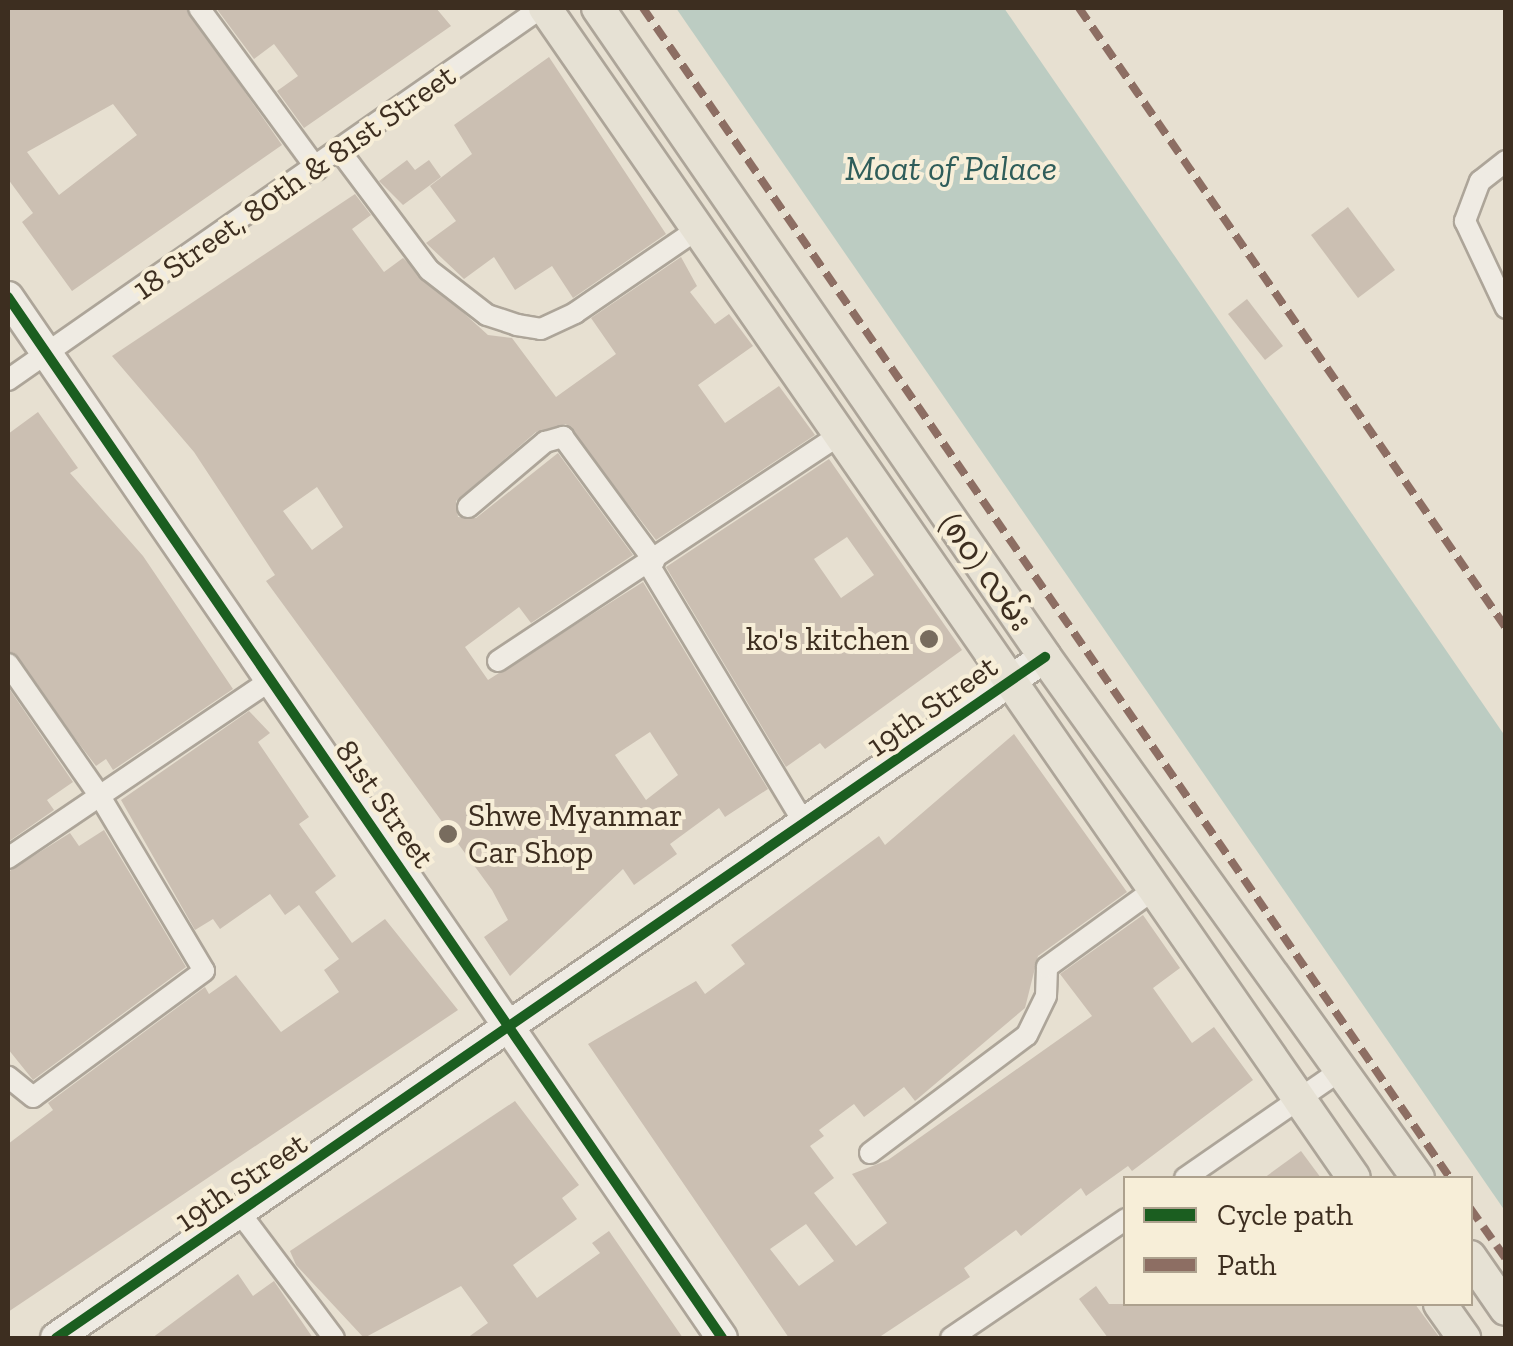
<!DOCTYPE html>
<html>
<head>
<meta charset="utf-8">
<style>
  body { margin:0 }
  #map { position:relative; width:1513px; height:1346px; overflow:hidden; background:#e7e0d1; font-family:"Zilla Slab","Noto Sans Myanmar",serif }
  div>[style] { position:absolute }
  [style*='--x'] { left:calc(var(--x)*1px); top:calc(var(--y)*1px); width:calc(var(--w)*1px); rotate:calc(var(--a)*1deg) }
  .water>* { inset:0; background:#bcccc2 }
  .building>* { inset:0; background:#cbbfb2 }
  .roads { filter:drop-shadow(2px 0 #ada599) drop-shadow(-2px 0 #ada599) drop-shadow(0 2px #ada599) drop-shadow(0 -2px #ada599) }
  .street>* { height:20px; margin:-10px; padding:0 10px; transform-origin:10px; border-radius:10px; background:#efebe3 }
  .secondary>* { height:30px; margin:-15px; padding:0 15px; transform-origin:15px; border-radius:15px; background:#efebe3 }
  .primary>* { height:32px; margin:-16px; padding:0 16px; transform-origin:16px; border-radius:16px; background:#e6e1d4 }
  .quiet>* { height:8px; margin-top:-4px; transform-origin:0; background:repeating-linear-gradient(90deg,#8d6e63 0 15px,transparent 0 23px) }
  .cycleway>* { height:10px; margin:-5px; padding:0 5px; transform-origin:5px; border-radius:5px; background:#1b5e20 }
  .dots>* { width:28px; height:28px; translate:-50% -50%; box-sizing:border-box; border:5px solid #f7eed8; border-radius:50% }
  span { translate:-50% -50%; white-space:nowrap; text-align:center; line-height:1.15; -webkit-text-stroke:8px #f7eed8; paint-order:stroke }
  .street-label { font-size:32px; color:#3d2e20 }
  .poi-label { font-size:32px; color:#3d2e20 }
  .right { translate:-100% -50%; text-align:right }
  .left { translate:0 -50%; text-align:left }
  .water-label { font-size:35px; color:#2f5d5a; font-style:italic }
  .frame { position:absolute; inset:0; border:10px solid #3d2e20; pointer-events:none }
  .legend { position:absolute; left:1123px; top:1176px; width:350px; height:130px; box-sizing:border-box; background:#f7eed8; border:2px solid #ada18e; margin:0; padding:12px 18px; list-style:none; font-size:30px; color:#3d2e20 }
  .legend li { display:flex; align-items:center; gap:20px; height:50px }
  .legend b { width:50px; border:2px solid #ada18e }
</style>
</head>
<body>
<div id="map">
  <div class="water">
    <div style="clip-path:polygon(676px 8px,1004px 8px,1505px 736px,1505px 1211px)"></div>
  </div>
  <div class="building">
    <div style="clip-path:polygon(evenodd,8px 8px,186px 8px,282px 145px,72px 291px,22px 222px,33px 213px,8px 179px,8px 8px,113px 104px,137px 135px,59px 195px,27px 152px,113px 104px)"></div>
    <div style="clip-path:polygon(216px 8px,436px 8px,451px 26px,304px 128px,277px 91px,298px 76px,274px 44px,254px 59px)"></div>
    <div style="clip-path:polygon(549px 57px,666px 234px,573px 298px,552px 266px,515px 290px,494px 257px,464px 279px,426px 243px,456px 221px,430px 186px,472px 154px,454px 125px)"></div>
    <div style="clip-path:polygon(407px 160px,415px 170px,429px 160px,441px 177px,403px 205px,379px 181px)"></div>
    <div style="clip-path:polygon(evenodd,355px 194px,371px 215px,352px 229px,384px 272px,403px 258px,488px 335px,512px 338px,556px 397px,616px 354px,591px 318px,681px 257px,697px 286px,690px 292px,715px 324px,729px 314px,753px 346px,698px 385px,725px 423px,779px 386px,815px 435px,656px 540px,566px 424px,536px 432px,456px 501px,458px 517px,476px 518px,558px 453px,633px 555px,531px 623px,519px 607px,465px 647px,488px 680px,643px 582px,768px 789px,725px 817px,719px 808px,670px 844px,677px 854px,634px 885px,623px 869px,510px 976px,484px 937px,508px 920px,492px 890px,266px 581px,275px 575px,194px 452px,112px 356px,355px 194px,317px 487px,343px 527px,312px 550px,283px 511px,317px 487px,355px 194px,650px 732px,678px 775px,646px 800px,615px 755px,650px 732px)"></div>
    <div style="clip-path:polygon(1348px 207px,1395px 270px,1358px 298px,1311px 235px)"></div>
    <div style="clip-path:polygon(1247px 299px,1283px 346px,1265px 360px,1228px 314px)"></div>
    <div style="clip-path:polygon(38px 412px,78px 468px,70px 473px,143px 556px,233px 689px,113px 770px,106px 759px,96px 766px,8px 650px,8px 434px)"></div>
    <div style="clip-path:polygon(evenodd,829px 459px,962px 650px,825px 749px,820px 743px,786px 767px,666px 567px,829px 459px,847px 537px,874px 575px,841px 598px,814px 559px,847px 537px)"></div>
    <div style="clip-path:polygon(8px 687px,73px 782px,47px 800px,54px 810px,8px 842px)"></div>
    <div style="clip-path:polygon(249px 711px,270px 733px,258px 742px,309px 817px,299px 824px,336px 876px,315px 892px,352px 943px,385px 919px,458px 1010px,8px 1312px,8px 1144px,53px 1110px,48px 1103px,205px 987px,209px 994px,236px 975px,281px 1032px,339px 992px,324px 970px,339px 959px,299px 905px,285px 915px,270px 894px,220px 929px,213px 919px,195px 930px,121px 800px)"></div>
    <div style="clip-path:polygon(evenodd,1014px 734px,1127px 892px,1038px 956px,1025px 1008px,915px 1101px,904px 1087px,864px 1117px,854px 1104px,819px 1130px,824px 1136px,810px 1146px,834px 1178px,814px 1193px,856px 1246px,887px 1223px,852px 1174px,888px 1160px,1092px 1016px,1060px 974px,1143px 915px,1180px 968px,1153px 988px,1192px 1043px,1214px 1027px,1253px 1080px,1132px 1171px,1128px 1166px,1086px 1196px,1081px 1188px,1021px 1236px,1016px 1230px,964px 1268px,970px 1277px,878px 1338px,789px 1338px,588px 1044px,696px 981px,705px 994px,745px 964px,731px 945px,879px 836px,885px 845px,1014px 734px,806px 1224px,834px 1261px,799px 1286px,770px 1249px,806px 1224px)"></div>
    <div style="clip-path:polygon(104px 830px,186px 967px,33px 1080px,8px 1049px,8px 872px,70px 833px,79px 846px)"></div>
    <div style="clip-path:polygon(515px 1101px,579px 1185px,562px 1198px,577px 1219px,513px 1265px,537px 1298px,600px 1253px,592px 1243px,609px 1231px,683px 1338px,467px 1338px,488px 1323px,461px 1286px,364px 1338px,296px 1265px,290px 1251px)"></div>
    <div style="clip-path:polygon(1301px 1151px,1321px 1178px,1264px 1178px)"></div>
    <div style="clip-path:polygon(238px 1274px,253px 1296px,274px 1281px,313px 1338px,152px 1338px)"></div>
    <div style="clip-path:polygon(1096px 1286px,1109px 1304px,1415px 1304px,1440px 1338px,1108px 1338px,1079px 1299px)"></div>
  </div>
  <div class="roads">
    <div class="street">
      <div style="--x:199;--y:8;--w:200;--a:53.8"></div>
      <div style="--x:340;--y:151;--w:149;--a:53.2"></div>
      <div style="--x:429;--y:270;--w:73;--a:37.8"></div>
      <div style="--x:487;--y:315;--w:32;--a:18"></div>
      <div style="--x:517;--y:325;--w:24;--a:9"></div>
      <div style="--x:541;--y:329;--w:38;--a:-25"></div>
      <div style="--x:575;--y:313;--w:147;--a:-34.4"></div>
      <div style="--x:1506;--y:161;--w:33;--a:142"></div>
      <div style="--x:1480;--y:181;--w:43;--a:110.6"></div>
      <div style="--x:1465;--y:221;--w:96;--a:64.8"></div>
      <div style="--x:8;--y:380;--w:650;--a:-34.91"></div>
      <div style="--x:468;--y:507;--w:101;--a:-40.2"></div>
      <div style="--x:545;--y:442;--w:19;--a:-16"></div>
      <div style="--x:563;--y:437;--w:154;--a:53.7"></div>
      <div style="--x:649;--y:565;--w:305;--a:59"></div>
      <div style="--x:498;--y:661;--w:406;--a:-33.5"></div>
      <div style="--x:8;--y:664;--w:163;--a:55.2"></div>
      <div style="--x:101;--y:798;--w:201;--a:59.2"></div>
      <div style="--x:204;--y:971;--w:212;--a:143.6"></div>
      <div style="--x:33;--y:1097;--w:32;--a:-141"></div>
      <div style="--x:8;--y:858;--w:315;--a:-34.1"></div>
      <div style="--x:870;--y:1153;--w:196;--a:-36.9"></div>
      <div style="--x:1027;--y:1035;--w:43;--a:-64"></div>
      <div style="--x:1046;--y:996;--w:29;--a:-88"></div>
      <div style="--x:1047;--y:967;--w:130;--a:-35.9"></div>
      <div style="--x:1185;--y:1178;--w:193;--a:-34.7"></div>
      <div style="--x:240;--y:1213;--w:156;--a:53.1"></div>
      <div style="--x:951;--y:1338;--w:212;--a:-34.2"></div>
    </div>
    <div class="secondary">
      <div style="--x:8;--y:297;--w:1262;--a:55.55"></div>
      <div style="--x:56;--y:1338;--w:1201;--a:-34.55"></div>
    </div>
    <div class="primary">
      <div style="--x:545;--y:8;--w:1422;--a:55.34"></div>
      <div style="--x:598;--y:8;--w:788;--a:55.44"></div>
      <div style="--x:1045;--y:657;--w:641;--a:54.4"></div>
      <div style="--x:1470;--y:1257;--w:63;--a:55.3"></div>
      <div style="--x:1440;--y:1304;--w:42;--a:54.8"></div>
    </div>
  </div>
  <div class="quiet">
    <div style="--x:643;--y:8;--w:1421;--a:55.4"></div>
    <div style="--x:1079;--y:8;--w:753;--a:55.44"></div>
    <div style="--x:1470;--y:1208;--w:62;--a:54.8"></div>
  </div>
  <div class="cycleway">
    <div style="--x:8;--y:297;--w:1262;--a:55.55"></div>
    <div style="--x:56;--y:1338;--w:1201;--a:-34.55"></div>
  </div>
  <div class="dots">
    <div style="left:929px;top:639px;background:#786c5e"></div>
    <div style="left:448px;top:834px;background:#786c5e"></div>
  </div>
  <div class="street-label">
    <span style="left:294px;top:182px;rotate:-35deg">18 Street, 80th &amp; 81st Street</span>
    <span style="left:986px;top:572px;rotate:55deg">(၈၀) လမ်း</span>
    <span style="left:932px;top:706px;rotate:-35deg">19th Street</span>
    <span style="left:385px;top:804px;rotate:55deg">81st Street</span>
    <span style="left:241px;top:1182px;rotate:-34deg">19th Street</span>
  </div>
  <div class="poi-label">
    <span class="right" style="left:909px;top:639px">ko's kitchen</span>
    <span class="left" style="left:468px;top:834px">Shwe Myanmar<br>Car Shop</span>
  </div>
  <div class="water-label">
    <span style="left:951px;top:168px">Moat of Palace</span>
  </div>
  <div class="frame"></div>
  <ul class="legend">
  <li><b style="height:12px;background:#1b5e20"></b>Cycle path</li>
  <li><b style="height:12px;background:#8d6e63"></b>Path</li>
  </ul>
</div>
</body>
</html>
